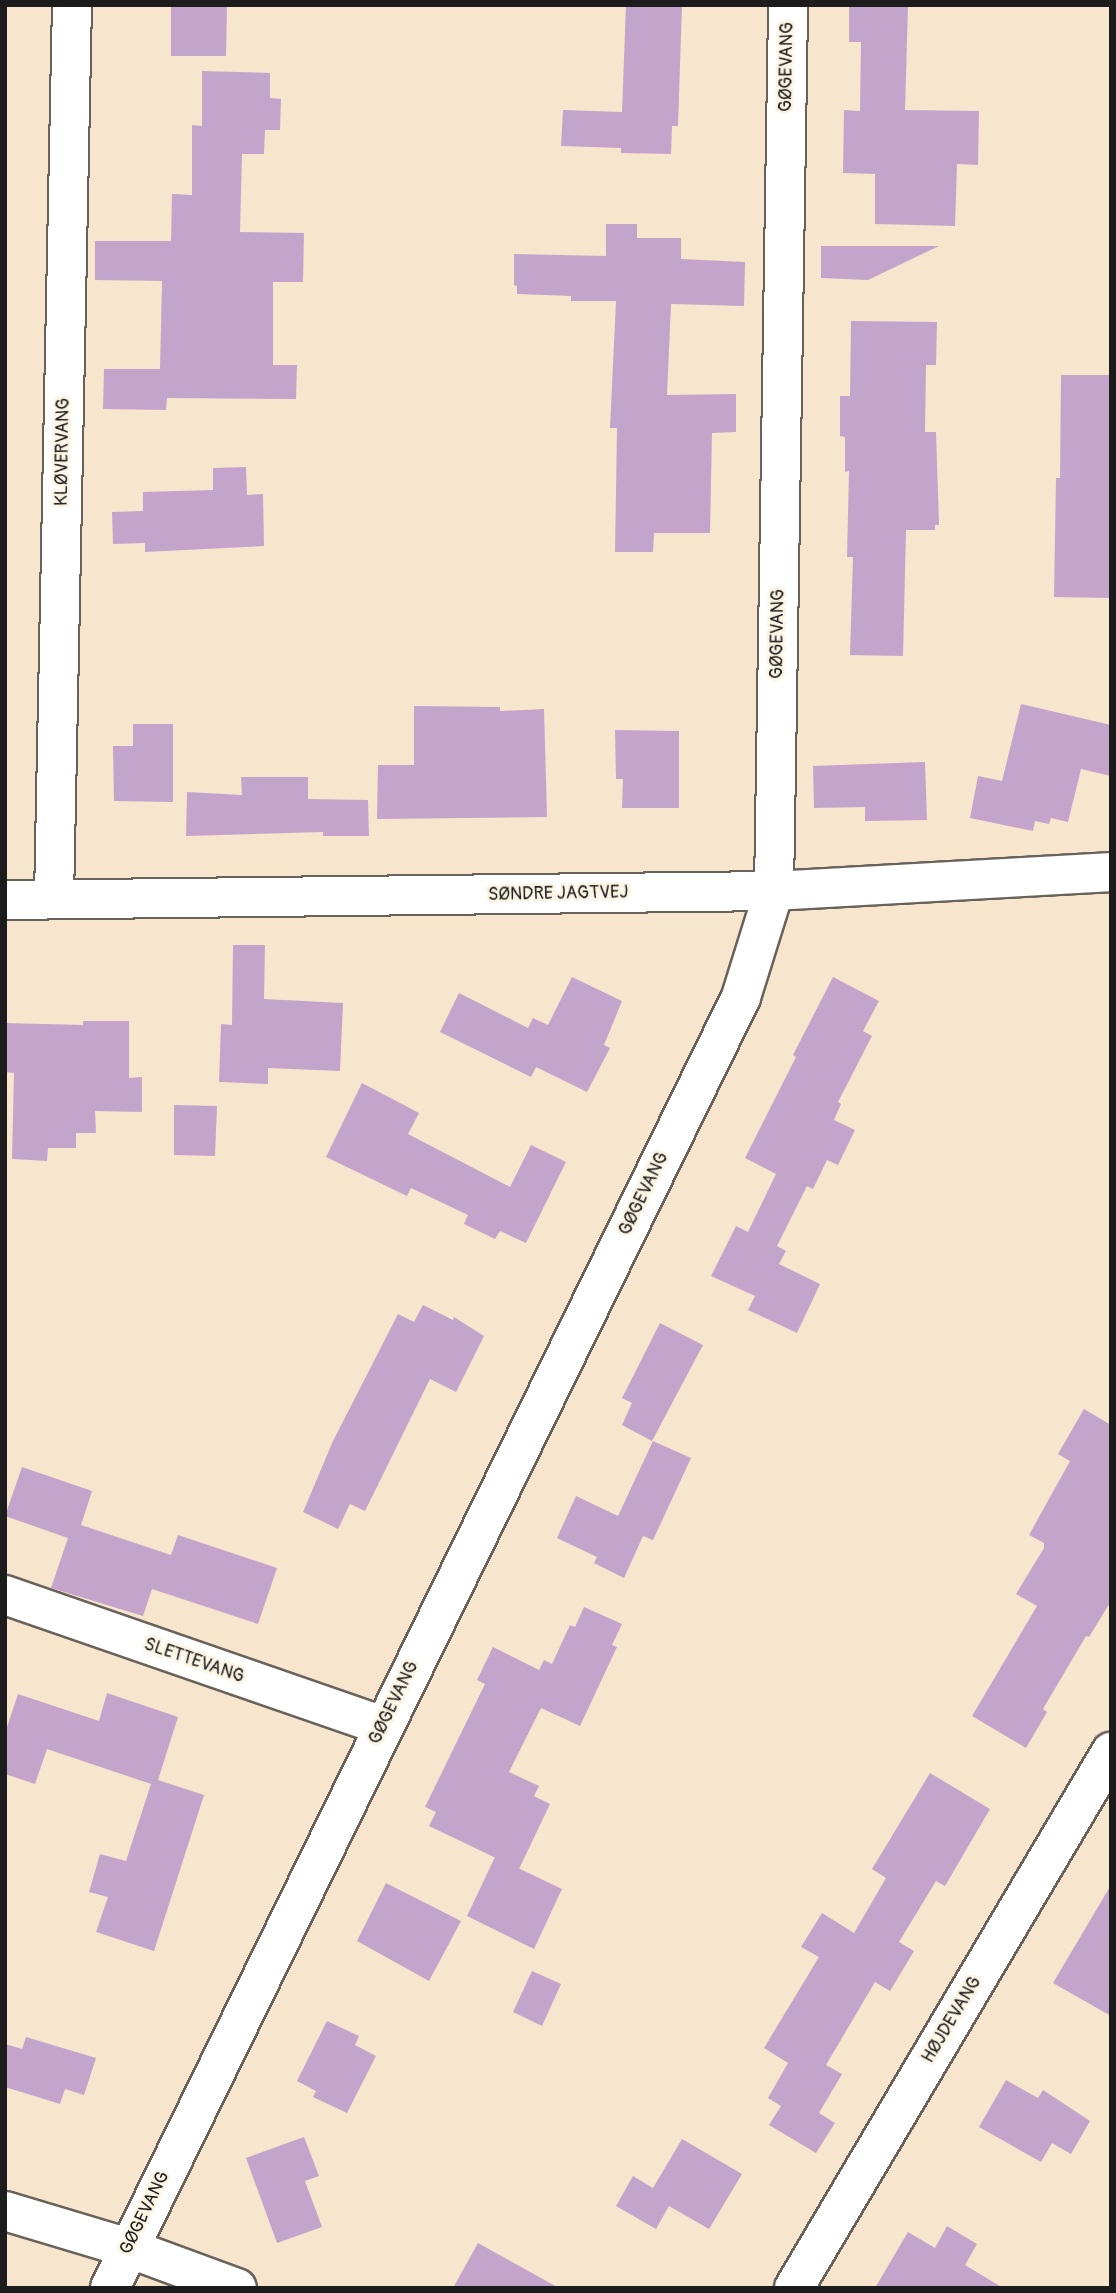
<!DOCTYPE html>
<html>
<head>
<meta charset="utf-8">
<style>
  body { margin:0 }
  #map { position:relative; width:1116px; height:2293px; overflow:hidden; background:#f7e5cd; font-family:Pangolin,sans-serif }
  div>[style] { position:absolute }
  [style*='--x'] { left:calc(var(--x)*1px); top:calc(var(--y)*1px); width:calc(var(--w)*1px); rotate:calc(var(--a)*1deg) }
  .building>* { inset:0; background:#c5a4cc }
  .roads { filter:drop-shadow(2px 0 #69625a) drop-shadow(-2px 0 #69625a) drop-shadow(0 2px #69625a) drop-shadow(0 -2px #69625a) }
  .minor>* { height:38px; margin:-19px; padding:0 19px; transform-origin:19px; border-radius:19px; background:#fff }
  span { translate:-50% -50%; white-space:nowrap; text-align:center; line-height:1.15; -webkit-text-stroke:6px #fcf5e5; paint-order:stroke }
  .street-label { font-size:18px; color:#1c1c1c }
  .frame { position:absolute; inset:0; border:7px solid #1c1c1c; pointer-events:none }
</style>
</head>
<body>
<div id="map">
  <div class="building">
    <div style="clip-path:polygon(171px 5px,227px 5px,226px 56px,171px 56px)"></div>
    <div style="clip-path:polygon(626px 5px,682px 5px,678px 126px,672px 126px,671px 154px,621px 153px,621px 148px,561px 146px,563px 110px,622px 112px)"></div>
    <div style="clip-path:polygon(908px 5px,905px 110px,979px 111px,978px 165px,957px 164px,955px 226px,875px 224px,875px 174px,843px 173px,844px 110px,860px 111px,861px 42px,849px 42px,849px 7px)"></div>
    <div style="clip-path:polygon(202px 71px,270px 73px,270px 98px,281px 99px,280px 130px,265px 130px,264px 154px,242px 154px,240px 232px,304px 233px,303px 282px,273px 282px,273px 365px,297px 365px,296px 399px,167px 398px,166px 410px,103px 409px,104px 369px,160px 369px,162px 281px,95px 280px,95px 241px,171px 241px,172px 194px,192px 195px,192px 125px,202px 126px)"></div>
    <div style="clip-path:polygon(606px 224px,637px 224px,637px 238px,681px 238px,681px 259px,745px 262px,744px 306px,671px 304px,667px 395px,736px 394px,736px 432px,712px 433px,710px 533px,654px 533px,653px 552px,615px 552px,617px 428px,610px 428px,616px 301px,571px 301px,571px 296px,517px 294px,517px 286px,514px 285px,514px 254px,606px 256px)"></div>
    <div style="clip-path:polygon(821px 246px,939px 246px,868px 280px,821px 278px)"></div>
    <div style="clip-path:polygon(851px 321px,937px 322px,936px 365px,926px 365px,925px 432px,936px 432px,939px 525px,935px 525px,935px 530px,906px 530px,903px 656px,850px 655px,853px 557px,847px 557px,849px 471px,845px 472px,845px 437px,840px 436px,840px 396px,850px 396px)"></div>
    <div style="clip-path:polygon(1061px 375px,1111px 375px,1110px 598px,1054px 597px,1056px 478px,1060px 478px)"></div>
    <div style="clip-path:polygon(246px 467px,247px 495px,263px 494px,264px 546px,145px 552px,145px 543px,113px 544px,112px 512px,143px 511px,143px 492px,213px 490px,213px 468px)"></div>
    <div style="clip-path:polygon(1021px 704px,1111px 725px,1111px 776px,1081px 769px,1068px 822px,1051px 818px,1049px 824px,1035px 821px,1033px 831px,970px 818px,978px 776px,1002px 781px)"></div>
    <div style="clip-path:polygon(414px 706px,500px 707px,500px 711px,544px 709px,547px 817px,377px 819px,378px 765px,414px 765px)"></div>
    <div style="clip-path:polygon(133px 724px,173px 724px,173px 802px,114px 801px,113px 746px,133px 746px)"></div>
    <div style="clip-path:polygon(615px 730px,679px 731px,679px 808px,622px 808px,623px 779px,616px 779px)"></div>
    <div style="clip-path:polygon(925px 762px,927px 820px,865px 821px,865px 807px,814px 808px,813px 766px)"></div>
    <div style="clip-path:polygon(241px 777px,308px 777px,308px 799px,368px 800px,369px 836px,323px 836px,323px 832px,186px 836px,187px 792px,242px 795px)"></div>
    <div style="clip-path:polygon(233px 945px,265px 945px,264px 999px,343px 1003px,340px 1071px,268px 1068px,268px 1084px,219px 1082px,221px 1024px,232px 1025px)"></div>
    <div style="clip-path:polygon(572px 977px,622px 1001px,604px 1045px,610px 1048px,587px 1092px,536px 1067px,531px 1077px,440px 1032px,459px 993px,528px 1028px,533px 1018px,548px 1025px)"></div>
    <div style="clip-path:polygon(833px 977px,879px 1001px,863px 1031px,872px 1036px,838px 1102px,841px 1104px,834px 1120px,855px 1130px,838px 1165px,827px 1160px,813px 1189px,807px 1186px,777px 1246px,786px 1251px,779px 1264px,820px 1284px,797px 1333px,748px 1310px,755px 1296px,711px 1276px,736px 1226px,748px 1232px,776px 1174px,745px 1158px,796px 1057px,793px 1055px)"></div>
    <div style="clip-path:polygon(83px 1021px,129px 1021px,129px 1078px,142px 1077px,142px 1112px,95px 1111px,96px 1133px,76px 1133px,76px 1148px,48px 1148px,47px 1161px,12px 1159px,14px 1073px,5px 1072px,5px 1023px,83px 1025px)"></div>
    <div style="clip-path:polygon(362px 1083px,419px 1113px,408px 1134px,510px 1187px,531px 1145px,566px 1162px,526px 1243px,500px 1231px,495px 1239px,464px 1224px,468px 1215px,411px 1188px,407px 1196px,326px 1157px)"></div>
    <div style="clip-path:polygon(174px 1105px,217px 1106px,215px 1156px,174px 1155px)"></div>
    <div style="clip-path:polygon(423px 1305px,453px 1320px,454px 1317px,484px 1336px,456px 1392px,430px 1379px,365px 1511px,350px 1504px,338px 1529px,303px 1512px,333px 1441px,398px 1314px,414px 1322px)"></div>
    <div style="clip-path:polygon(660px 1323px,703px 1345px,652px 1441px,622px 1425px,632px 1403px,622px 1398px)"></div>
    <div style="clip-path:polygon(1084px 1409px,1111px 1425px,1111px 1601px,1089px 1637px,1086px 1636px,1043px 1709px,1047px 1712px,1026px 1748px,972px 1716px,1037px 1606px,1016px 1594px,1044px 1548px,1044px 1543px,1029px 1535px,1070px 1461px,1058px 1454px)"></div>
    <div style="clip-path:polygon(653px 1441px,691px 1458px,653px 1540px,643px 1536px,624px 1578px,594px 1563px,597px 1557px,557px 1538px,576px 1496px,618px 1516px)"></div>
    <div style="clip-path:polygon(22px 1467px,92px 1491px,81px 1525px,171px 1555px,178px 1535px,277px 1568px,258px 1624px,152px 1589px,143px 1616px,51px 1588px,68px 1538px,5px 1516px)"></div>
    <div style="clip-path:polygon(584px 1607px,622px 1624px,612px 1645px,617px 1647px,580px 1726px,541px 1708px,509px 1772px,539px 1786px,534px 1796px,550px 1804px,519px 1869px,429px 1826px,436px 1812px,425px 1807px,485px 1684px,477px 1680px,493px 1647px,539px 1670px,544px 1660px,552px 1664px,570px 1625px,575px 1627px)"></div>
    <div style="clip-path:polygon(107px 1693px,178px 1717px,158px 1780px,204px 1795px,154px 1951px,96px 1932px,108px 1897px,89px 1892px,100px 1854px,126px 1861px,151px 1784px,47px 1749px,35px 1784px,5px 1774px,5px 1733px,18px 1694px,99px 1721px)"></div>
    <div style="clip-path:polygon(930px 1773px,990px 1809px,945px 1886px,936px 1881px,899px 1942px,914px 1951px,890px 1991px,875px 1982px,826px 2065px,842px 2074px,819px 2113px,835px 2123px,816px 2153px,769px 2125px,781px 2106px,768px 2098px,788px 2063px,764px 2048px,819px 1957px,801px 1947px,822px 1913px,854px 1933px,886px 1878px,872px 1869px)"></div>
    <div style="clip-path:polygon(495px 1857px,562px 1889px,534px 1949px,467px 1916px)"></div>
    <div style="clip-path:polygon(386px 1883px,461px 1921px,429px 1981px,357px 1941px)"></div>
    <div style="clip-path:polygon(1111px 1885px,1111px 2016px,1053px 1983px)"></div>
    <div style="clip-path:polygon(532px 1971px,561px 1984px,542px 2026px,513px 2012px)"></div>
    <div style="clip-path:polygon(327px 2021px,359px 2036px,355px 2045px,376px 2056px,347px 2113px,313px 2097px,316px 2091px,297px 2081px)"></div>
    <div style="clip-path:polygon(26px 2037px,96px 2058px,84px 2095px,65px 2089px,60px 2104px,5px 2087px,5px 2044px,22px 2049px)"></div>
    <div style="clip-path:polygon(1006px 2080px,1038px 2098px,1043px 2090px,1090px 2121px,1071px 2154px,1052px 2143px,1041px 2162px,979px 2127px)"></div>
    <div style="clip-path:polygon(304px 2137px,319px 2176px,305px 2181px,322px 2227px,277px 2243px,246px 2158px)"></div>
    <div style="clip-path:polygon(682px 2139px,742px 2174px,709px 2229px,669px 2206px,656px 2229px,616px 2206px,633px 2176px,653px 2188px)"></div>
    <div style="clip-path:polygon(947px 2226px,977px 2244px,965px 2265px,1003px 2288px,875px 2288px,908px 2232px,935px 2248px)"></div>
    <div style="clip-path:polygon(478px 2243px,559px 2288px,453px 2288px)"></div>
  </div>
  <div class="roads">
    <div class="minor">
      <div style="--x:54;--y:899;--w:894;--a:-88.85"></div>
      <div style="--x:5;--y:900;--w:769;--a:-0.67"></div>
      <div style="--x:774;--y:891;--w:338;--a:-3.2"></div>
      <div style="--x:5;--y:1595;--w:400;--a:19.1"></div>
      <div style="--x:5;--y:2211;--w:128;--a:16.7"></div>
      <div style="--x:128;--y:2248;--w:116;--a:20.2"></div>
      <div style="--x:110;--y:2288;--w:1437;--a:-63.95"></div>
      <div style="--x:741;--y:997;--w:111;--a:-72.7"></div>
      <div style="--x:774;--y:891;--w:886;--a:-89.09"></div>
      <div style="--x:794;--y:2288;--w:623;--a:-59.4"></div>
    </div>
  </div>
  <div class="street-label">
    <span style="left:787px;top:67px;rotate:-89deg">GØGEVANG</span>
    <span style="left:63px;top:452px;rotate:-89deg">KLØVERVANG</span>
    <span style="left:778px;top:634px;rotate:-89deg">GØGEVANG</span>
    <span style="left:558px;top:894px;rotate:-1deg">SØNDRE JAGTVEJ</span>
    <span style="left:644px;top:1194px;rotate:-64deg">GØGEVANG</span>
    <span style="left:194px;top:1661px;rotate:19deg">SLETTEVANG</span>
    <span style="left:394px;top:1703px;rotate:-64deg">GØGEVANG</span>
    <span style="left:952px;top:2020px;rotate:-59deg">HØJDEVANG</span>
    <span style="left:145px;top:2213px;rotate:-64deg">GØGEVANG</span>
  </div>
  <div class="frame"></div>
</div>
</body>
</html>
